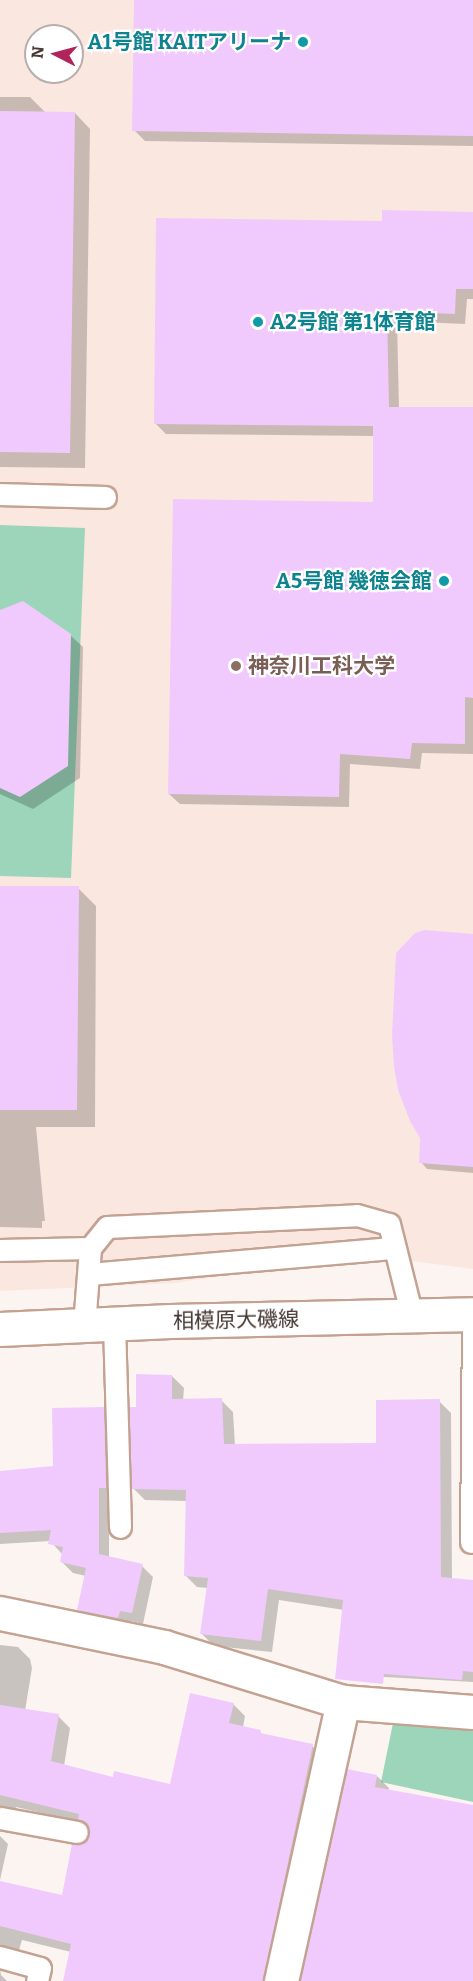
<!DOCTYPE html>
<html>
<head>
<meta charset="utf-8">
<style>
  body { margin:0 }
  #map { position:relative; width:473px; height:1981px; overflow:hidden; background:#fcf4f1; font-family:Bitter,"Noto Sans JP",serif }
  div>[style] { position:absolute }
  [style*='--x'] { left:calc(var(--x)*1px); top:calc(var(--y)*1px); width:calc(var(--w)*1px); rotate:calc(var(--a)*1deg) }
  .built>* { inset:0; background:#fae8e0 }
  .green>* { inset:0; background:#9cd5b9 }
  .shadow>* { inset:0; background:#0003 }
  .building>* { inset:0; background:#f1cafd }
  .roads { filter:drop-shadow(2px 0 #c4a292) drop-shadow(-2px 0 #c4a292) drop-shadow(0 2px #c4a292) drop-shadow(0 -2px #c4a292) }
  .service>* { height:21px; margin:-10.5px; padding:0 10.5px; transform-origin:10.5px; border-radius:10.5px; background:#fff }
  .minor>* { height:33px; margin:-16.5px; padding:0 16.5px; transform-origin:16.5px; border-radius:16.5px; background:#fff }
  .primary>* { height:33px; margin:-16.5px; padding:0 16.5px; transform-origin:16.5px; border-radius:16.5px; background:#fff }
  .dots>* { width:16px; height:16px; translate:-50% -50%; box-sizing:border-box; border:3px solid #fff; border-radius:50% }
  span { translate:-50% -50%; white-space:nowrap; text-align:center; line-height:1.15; -webkit-text-stroke:4.5px #fff; paint-order:stroke }
  .culture-label { font-size:21px; color:#0d838f; font-weight:700 }
  .right { translate:-100% -50%; text-align:right }
  .left { translate:0 -50%; text-align:left }
  .education-label { font-size:21px; color:#785e54; font-weight:700 }
  .street-label { font-size:21px; color:#463832 }
  .north { position:absolute; left:24px; top:24px; width:60px; height:60px; box-sizing:border-box; background:#fff; border:2px solid #b5afad; border-radius:50%; rotate:276deg; font-size:16px; font-weight:700; line-height:24px; text-align:center; color:#463832 }
  .north::after { content:''; display:block; margin:auto; width:21px; height:27px; background:#b1235b; clip-path:polygon(50% 0,100% 100%,50% 72%,0 100%) }
</style>
</head>
<body>
<div id="map">
  <div class="built">
    <div style="clip-path:polygon(evenodd,0 0,473px 0,473px 1269px,395px 1259px,294px 1264px,176px 1283px,0 1291px,0 0,36px 36px,72px 36px,72px 72px,36px 72px,36px 36px)"></div>
  </div>
  <div class="green">
    <div style="clip-path:polygon(0 525px,85px 528px,71px 878px,0 876px)"></div>
    <div style="clip-path:polygon(393px 1723px,473px 1730px,473px 1802px,381px 1782px)"></div>
  </div>
  <div class="shadow">
    <div style="clip-path:polygon(136px 0,473px 0,473px 146px,145px 141px,134px 130px)"></div>
    <div style="clip-path:polygon(0 97px,30px 97px,46px 113px,75px 113px,90px 129px,85px 468px,0 467px)"></div>
    <div style="clip-path:polygon(473px 213px,473px 299px,467px 299px,465px 324px,397px 321px,399px 409px,473px 409px,473px 754px,422px 753px,420px 769px,350px 764px,349px 807px,180px 804px,169px 794px,374px 504px,374px 436px,166px 434px,155px 423px,384px 222px)"></div>
    <div style="clip-path:polygon(0 612px,70px 635px,83px 647px,80px 778px,33px 809px,0 794px)"></div>
    <div style="clip-path:polygon(0 888px,78px 888px,96px 906px,95px 1127px,36px 1127px,45px 1221px,42px 1221px,42px 1228px,0 1227px)"></div>
    <div style="clip-path:polygon(473px 935px,473px 1173px,427px 1169px,421px 1162px)"></div>
    <div style="clip-path:polygon(172px 1376px,184px 1388px,183px 1401px,221px 1400px,233px 1412px,235px 1446px,377px 1444px,439px 1401px,451px 1413px,452px 1580px,473px 1581px,473px 1682px,350px 1675px,344px 1610px,279px 1600px,272px 1652px,214px 1646px,202px 1634px,208px 1588px,197px 1587px,185px 1575px,187px 1501px,145px 1500px,133px 1488px,137px 1408px)"></div>
    <div style="clip-path:polygon(103px 1409px,114px 1420px,109px 1499px,109px 1558px,142px 1566px,153px 1577px,143px 1624px,131px 1621px,129px 1629px,90px 1621px,78px 1609px,86px 1576px,73px 1573px,61px 1561px,63px 1555px,50px 1541px,0 1544px,0 1472px,51px 1470px)"></div>
    <div style="clip-path:polygon(0 1645px,18px 1647px,30px 1659px,32px 1668px,25px 1711px,58px 1716px,70px 1728px,64px 1766px,114px 1779px,172px 1786px,233px 1704px,245px 1716px,243px 1727px,260px 1732px,264px 1736px,312px 1746px,324px 1758px,276px 1981px,65px 1981px,71px 1952px,22px 1940px,17px 1957px,0 1965px,0 1882px,63px 1897px,83px 1845px,91px 1835px,84px 1823px,16px 1807px,14px 1817px,0 1827px)"></div>
    <div style="clip-path:polygon(377px 1776px,389px 1788px,388px 1791px,473px 1807px,473px 1981px,302px 1981px)"></div>
    <div style="clip-path:polygon(0 1836px,8px 1844px,0 1880px)"></div>
    <div style="clip-path:polygon(0 1969px,1px 1975px,7px 1981px,0 1981px)"></div>
  </div>
  <div class="building">
    <div style="clip-path:polygon(134px 0,473px 0,473px 136px,132px 131px)"></div>
    <div style="clip-path:polygon(0 111px,75px 112px,70px 453px,0 452px)"></div>
    <div style="clip-path:polygon(382px 210px,473px 212px,473px 289px,456px 289px,455px 314px,387px 311px,389px 407px,473px 407px,473px 698px,465px 697px,465px 744px,412px 743px,410px 759px,340px 754px,339px 797px,168px 794px,173px 499px,373px 502px,373px 426px,154px 424px,156px 218px,382px 221px)"></div>
    <div style="clip-path:polygon(23px 601px,71px 634px,68px 766px,20px 797px,0 788px,0 610px)"></div>
    <div style="clip-path:polygon(0 886px,79px 886px,77px 1110px,0 1110px)"></div>
    <div style="clip-path:polygon(425px 930px,473px 934px,473px 1167px,419px 1163px,420px 1138px,410px 1121px,398px 1090px,394px 1067px,392px 1035px,396px 953px,415px 933px)"></div>
    <div style="clip-path:polygon(136px 1374px,172px 1375px,172px 1399px,222px 1398px,224px 1444px,376px 1443px,376px 1400px,440px 1399px,441px 1577px,473px 1580px,473px 1672px,463px 1671px,462px 1680px,384px 1674px,383px 1684px,335px 1679px,343px 1600px,268px 1589px,261px 1641px,200px 1634px,208px 1578px,184px 1576px,186px 1490px,132px 1489px,129px 1407px,136px 1407px)"></div>
    <div style="clip-path:polygon(104px 1407px,106px 1488px,99px 1488px,99px 1554px,143px 1564px,132px 1613px,120px 1611px,118px 1618px,77px 1610px,86px 1568px,60px 1562px,63px 1547px,48px 1544px,51px 1530px,0 1533px,0 1471px,53px 1466px,52px 1408px)"></div>
    <div style="clip-path:polygon(190px 1693px,234px 1703px,229px 1723px,261px 1730px,260px 1733px,313px 1744px,263px 1981px,63px 1981px,71px 1944px,0 1926px,0 1881px,62px 1895px,72px 1844px,86px 1841px,89px 1828px,85px 1822px,78px 1819px,79px 1814px,0 1795px,0 1705px,59px 1714px,51px 1761px,113px 1777px,114px 1771px,170px 1784px)"></div>
    <div style="clip-path:polygon(347px 1769px,377px 1775px,375px 1787px,473px 1805px,473px 1981px,300px 1981px)"></div>
  </div>
  <div class="roads">
    <div class="service">
      <div style="--x:0;--y:494;--w:105;--a:1.6"></div>
      <div style="--x:0;--y:1250;--w:90;--a:-1.3"></div>
      <div style="--x:89;--y:1274;--w:307;--a:-4.9"></div>
      <div style="--x:114;--y:1324;--w:203;--a:88.3"></div>
      <div style="--x:84;--y:1325;--w:77;--a:-85.5"></div>
      <div style="--x:90;--y:1248;--w:27;--a:-51"></div>
      <div style="--x:107;--y:1227;--w:250;--a:-2.7"></div>
      <div style="--x:357;--y:1215;--w:33;--a:16"></div>
      <div style="--x:389;--y:1224;--w:95;--a:76"></div>
      <div style="--x:471;--y:1542;--w:228;--a:-89.5"></div>
      <div style="--x:0;--y:1818;--w:78;--a:10.3"></div>
      <div style="--x:0;--y:1957;--w:41;--a:15.4"></div>
      <div style="--x:40;--y:1968;--w:13;--a:103"></div>
    </div>
    <div class="minor">
      <div style="--x:0;--y:1613;--w:167;--a:11.7"></div>
      <div style="--x:164;--y:1647;--w:187;--a:17.1"></div>
      <div style="--x:343;--y:1702;--w:130;--a:4.4"></div>
      <div style="--x:281;--y:1981;--w:286;--a:-77.5"></div>
    </div>
    <div class="primary">
      <div style="--x:0;--y:1329;--w:170;--a:-2.7"></div>
      <div style="--x:170;--y:1321;--w:303;--a:-1.3"></div>
    </div>
  </div>
  <div class="dots">
    <div style="left:303px;top:42px;background:#0f9aa8"></div>
    <div style="left:258px;top:322px;background:#0f9aa8"></div>
    <div style="left:444px;top:581px;background:#0f9aa8"></div>
    <div style="left:236px;top:666px;background:#8d6e63"></div>
  </div>
  <div class="culture-label">
    <span class="right" style="left:291px;top:42px">A1号館 KAITアリーナ</span>
    <span class="left" style="left:270px;top:322px">A2号館 第1体育館</span>
    <span class="right" style="left:432px;top:581px">A5号館 幾徳会館</span>
  </div>
  <div class="education-label">
    <span class="left" style="left:248px;top:666px">神奈川工科大学</span>
  </div>
  <div class="street-label">
    <span style="left:236px;top:1320px;rotate:-1deg">相模原大磯線</span>
  </div>
  <div class="north">N</div>
</div>
</body>
</html>
